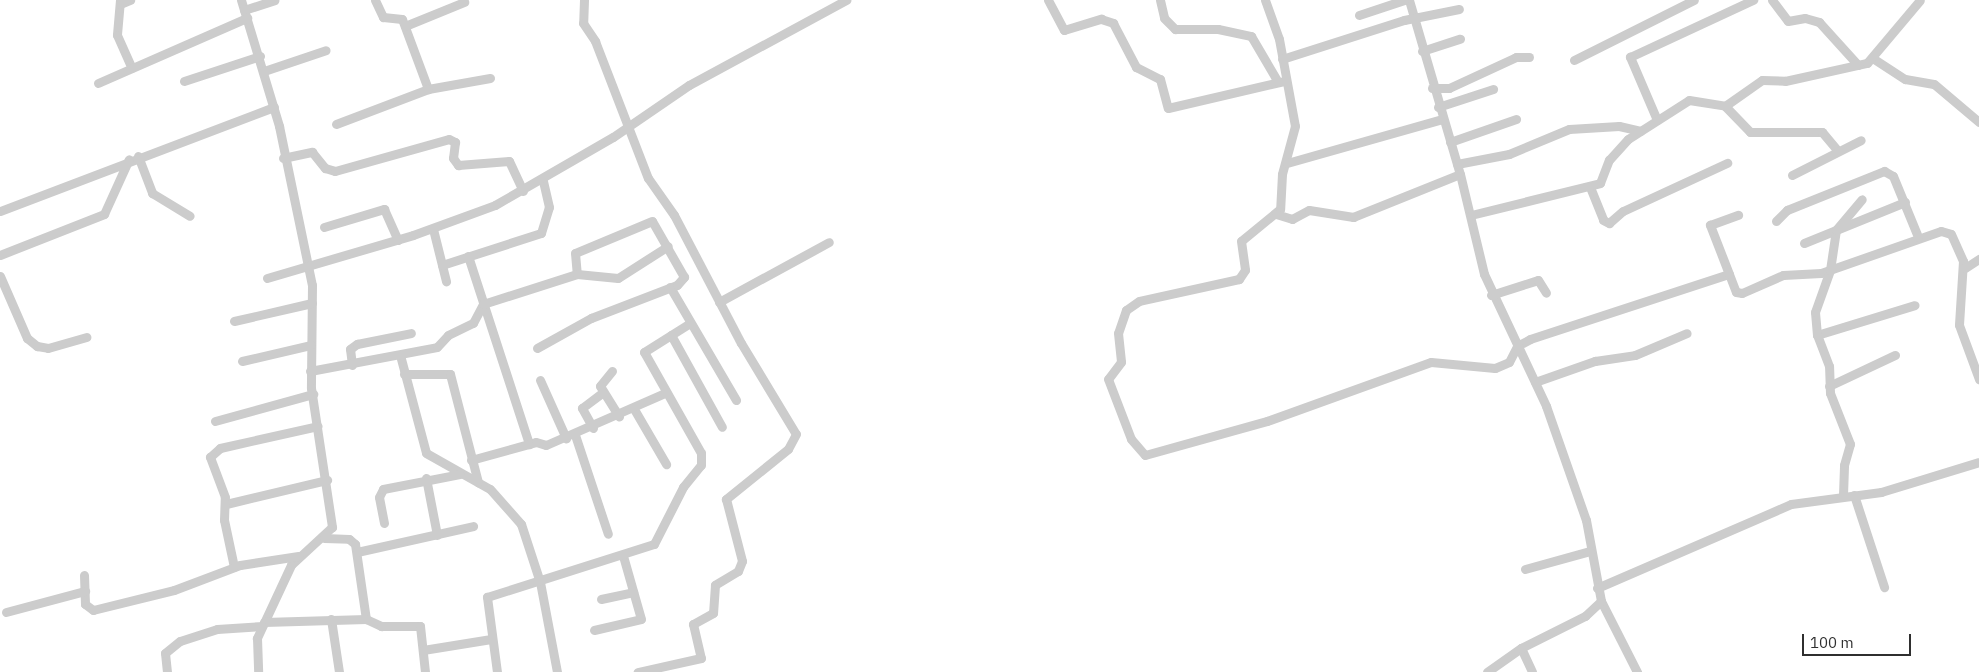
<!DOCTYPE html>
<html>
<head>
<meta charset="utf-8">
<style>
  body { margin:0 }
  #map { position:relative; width:1979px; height:672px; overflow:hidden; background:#fff; font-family:"IBM Plex Sans",sans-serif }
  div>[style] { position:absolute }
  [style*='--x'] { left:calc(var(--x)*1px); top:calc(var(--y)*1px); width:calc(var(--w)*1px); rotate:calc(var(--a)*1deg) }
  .street>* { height:9px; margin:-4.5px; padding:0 4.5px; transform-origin:4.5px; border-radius:4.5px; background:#ccc }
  span { translate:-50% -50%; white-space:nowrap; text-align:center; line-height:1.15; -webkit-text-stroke:5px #fff; paint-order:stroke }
  .scale { position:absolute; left:1802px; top:634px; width:109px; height:22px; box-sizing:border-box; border:2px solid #2f2f2f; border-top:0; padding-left:6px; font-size:15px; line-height:18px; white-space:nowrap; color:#2f2f2f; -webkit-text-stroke:4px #fff; paint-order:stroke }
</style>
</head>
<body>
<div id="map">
  <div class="street">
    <div style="--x:120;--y:0;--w:35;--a:95"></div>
    <div style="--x:117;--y:35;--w:36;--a:66"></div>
    <div style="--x:241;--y:0;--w:132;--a:73.2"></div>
    <div style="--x:279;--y:126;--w:162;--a:78.3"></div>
    <div style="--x:312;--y:285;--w:103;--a:90.6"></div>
    <div style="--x:311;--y:388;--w:141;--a:81.4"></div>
    <div style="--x:332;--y:527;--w:56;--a:137.2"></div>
    <div style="--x:291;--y:565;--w:81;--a:115"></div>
    <div style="--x:257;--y:638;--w:34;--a:88"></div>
    <div style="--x:375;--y:0;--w:19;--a:65"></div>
    <div style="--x:383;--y:17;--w:19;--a:6"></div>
    <div style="--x:402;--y:19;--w:75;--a:69.6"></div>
    <div style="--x:428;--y:89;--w:63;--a:-10.1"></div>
    <div style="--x:584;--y:0;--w:23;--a:92"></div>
    <div style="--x:583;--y:23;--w:22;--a:56"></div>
    <div style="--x:595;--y:41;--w:147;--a:68.9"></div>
    <div style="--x:648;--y:178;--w:45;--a:54.9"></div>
    <div style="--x:674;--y:215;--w:144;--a:62.4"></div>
    <div style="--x:741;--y:343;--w:106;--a:58.9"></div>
    <div style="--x:796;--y:434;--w:17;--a:118"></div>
    <div style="--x:788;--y:449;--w:80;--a:141.1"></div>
    <div style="--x:726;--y:499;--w:64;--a:75.5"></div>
    <div style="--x:742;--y:561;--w:11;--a:112"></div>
    <div style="--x:738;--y:571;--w:27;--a:149"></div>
    <div style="--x:715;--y:585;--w:28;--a:94"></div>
    <div style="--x:713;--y:613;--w:23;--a:151"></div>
    <div style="--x:693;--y:624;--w:35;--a:77"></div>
    <div style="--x:701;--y:658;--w:65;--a:167.5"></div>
    <div style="--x:1048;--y:0;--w:34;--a:62"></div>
    <div style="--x:1064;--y:30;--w:39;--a:-17"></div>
    <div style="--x:1101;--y:19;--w:13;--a:18"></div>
    <div style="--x:1113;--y:23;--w:50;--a:62.4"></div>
    <div style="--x:1136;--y:67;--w:27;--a:27"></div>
    <div style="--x:1160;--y:79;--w:30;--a:75"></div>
    <div style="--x:1168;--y:108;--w:119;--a:-13.1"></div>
    <div style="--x:1160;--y:0;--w:18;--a:77"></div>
    <div style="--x:1164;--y:18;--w:16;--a:45"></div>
    <div style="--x:1175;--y:29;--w:43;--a:0"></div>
    <div style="--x:1218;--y:29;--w:34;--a:12"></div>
    <div style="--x:1251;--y:36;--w:53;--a:59.6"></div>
    <div style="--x:1265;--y:0;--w:41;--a:70.3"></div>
    <div style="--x:1279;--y:39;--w:88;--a:79.6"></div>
    <div style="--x:1295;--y:126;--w:50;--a:105.2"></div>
    <div style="--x:1282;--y:174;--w:35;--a:93"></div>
    <div style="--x:1280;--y:209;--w:50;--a:140.6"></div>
    <div style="--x:1241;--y:241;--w:29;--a:82"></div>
    <div style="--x:1245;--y:270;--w:11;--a:124"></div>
    <div style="--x:1239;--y:279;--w:102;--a:167.6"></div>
    <div style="--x:1139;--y:301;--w:16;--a:145"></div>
    <div style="--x:1126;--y:310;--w:24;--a:109"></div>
    <div style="--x:1118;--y:333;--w:29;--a:84"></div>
    <div style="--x:1121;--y:362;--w:21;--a:127"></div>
    <div style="--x:1108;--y:379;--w:64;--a:69"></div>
    <div style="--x:1131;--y:439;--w:21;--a:49"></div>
    <div style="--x:1145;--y:455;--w:127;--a:-15.6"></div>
    <div style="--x:1267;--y:421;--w:174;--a:-19.8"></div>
    <div style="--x:1431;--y:362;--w:64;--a:5.4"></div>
    <div style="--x:1495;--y:368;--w:15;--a:-23"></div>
    <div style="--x:1509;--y:362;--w:18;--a:-63"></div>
    <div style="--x:1517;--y:346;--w:15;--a:-28"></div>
    <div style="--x:1530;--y:339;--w:209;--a:-18.1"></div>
    <div style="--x:1729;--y:274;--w:19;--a:69"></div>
    <div style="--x:1736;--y:292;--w:6;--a:9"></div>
    <div style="--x:1742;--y:293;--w:45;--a:-23.7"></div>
    <div style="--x:1783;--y:275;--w:38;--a:-3"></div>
    <div style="--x:1821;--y:273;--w:127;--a:-19.3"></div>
    <div style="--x:1941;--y:231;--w:10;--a:17"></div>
    <div style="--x:1951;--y:234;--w:30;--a:66"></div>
    <div style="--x:1963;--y:261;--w:64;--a:93.6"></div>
    <div style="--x:1959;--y:325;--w:58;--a:69.7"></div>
    <div style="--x:1409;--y:0;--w:181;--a:73.7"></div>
    <div style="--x:1460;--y:174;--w:103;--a:76.5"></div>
    <div style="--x:1484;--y:274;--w:146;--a:64.8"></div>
    <div style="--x:1546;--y:406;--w:121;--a:70.7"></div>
    <div style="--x:1586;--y:520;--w:82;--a:79.5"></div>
    <div style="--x:1601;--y:601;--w:80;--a:63.1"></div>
    <div style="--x:1772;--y:0;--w:26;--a:53"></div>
    <div style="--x:1788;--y:21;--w:17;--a:-10"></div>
    <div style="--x:1805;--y:18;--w:15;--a:16"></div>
    <div style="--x:1819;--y:22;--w:58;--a:47.8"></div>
    <div style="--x:120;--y:4;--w:11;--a:-22"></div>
    <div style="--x:244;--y:10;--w:32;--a:-18"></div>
    <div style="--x:1359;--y:15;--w:47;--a:-18.4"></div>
    <div style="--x:405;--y:26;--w:64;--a:-22.1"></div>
    <div style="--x:1422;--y:51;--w:40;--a:-18"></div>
    <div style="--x:1282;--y:59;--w:128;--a:-17.7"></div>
    <div style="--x:1404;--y:20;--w:56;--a:-11.3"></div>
    <div style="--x:1874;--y:59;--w:37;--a:33"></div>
    <div style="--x:1905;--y:79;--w:29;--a:10"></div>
    <div style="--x:1934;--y:84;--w:59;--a:40.2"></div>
    <div style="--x:1574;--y:60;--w:134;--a:-26.6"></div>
    <div style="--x:264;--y:71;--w:65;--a:-18.7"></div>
    <div style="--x:184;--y:81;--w:80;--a:-18.2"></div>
    <div style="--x:98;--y:83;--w:163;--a:-23.6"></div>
    <div style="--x:1432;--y:88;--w:17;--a:0"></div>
    <div style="--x:1449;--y:88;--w:74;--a:-24.8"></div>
    <div style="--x:1516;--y:57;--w:13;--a:0"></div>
    <div style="--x:1725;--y:106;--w:36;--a:46"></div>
    <div style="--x:1750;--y:132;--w:72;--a:0"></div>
    <div style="--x:1822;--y:132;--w:25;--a:50"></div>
    <div style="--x:1438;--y:107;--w:58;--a:-18.1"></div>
    <div style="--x:1657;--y:120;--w:69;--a:-113.2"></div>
    <div style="--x:1630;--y:57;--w:136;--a:-24.9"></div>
    <div style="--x:336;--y:124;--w:98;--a:-20.8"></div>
    <div style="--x:1450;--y:142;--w:70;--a:-19.2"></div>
    <div style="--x:138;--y:156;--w:40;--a:69"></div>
    <div style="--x:152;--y:193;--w:44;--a:31.2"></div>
    <div style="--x:283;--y:158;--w:30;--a:-12"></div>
    <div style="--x:312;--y:152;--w:21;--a:51"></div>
    <div style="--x:325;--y:168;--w:10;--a:17"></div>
    <div style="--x:335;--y:171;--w:118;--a:-15.7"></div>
    <div style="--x:449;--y:139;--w:7;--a:27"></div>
    <div style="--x:455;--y:142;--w:16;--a:97"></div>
    <div style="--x:453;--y:158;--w:9;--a:54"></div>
    <div style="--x:458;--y:165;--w:51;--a:-4.5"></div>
    <div style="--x:509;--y:161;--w:33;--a:65"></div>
    <div style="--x:1287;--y:163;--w:161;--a:-15.8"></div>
    <div style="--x:1457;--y:164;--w:53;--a:-10.9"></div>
    <div style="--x:1509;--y:154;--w:65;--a:-22.6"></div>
    <div style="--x:1569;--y:129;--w:50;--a:-3.4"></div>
    <div style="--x:1619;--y:126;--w:22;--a:13"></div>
    <div style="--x:1792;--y:175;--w:77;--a:-26.9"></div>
    <div style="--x:1590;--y:187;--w:35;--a:68"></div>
    <div style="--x:1603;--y:220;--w:7;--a:27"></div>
    <div style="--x:1609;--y:223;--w:18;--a:-41"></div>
    <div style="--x:1623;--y:211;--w:115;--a:-24.8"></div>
    <div style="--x:0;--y:211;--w:293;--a:-20.8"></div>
    <div style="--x:1276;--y:214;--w:17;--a:17"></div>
    <div style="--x:1292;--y:219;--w:19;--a:-28"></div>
    <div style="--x:1309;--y:210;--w:45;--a:9"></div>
    <div style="--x:1353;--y:217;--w:115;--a:-21.9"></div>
    <div style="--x:1471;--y:215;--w:133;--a:-13.9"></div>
    <div style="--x:1600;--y:183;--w:25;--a:-69"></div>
    <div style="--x:1609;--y:160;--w:28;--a:-48"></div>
    <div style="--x:1628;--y:139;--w:72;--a:-32.6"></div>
    <div style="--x:1689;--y:100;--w:36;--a:9"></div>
    <div style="--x:1725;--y:106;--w:45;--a:-35.1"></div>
    <div style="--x:1762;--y:80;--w:23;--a:2"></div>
    <div style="--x:1785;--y:81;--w:84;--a:-12.4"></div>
    <div style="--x:1867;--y:63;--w:82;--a:-49.9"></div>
    <div style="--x:1776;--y:221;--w:16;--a:-45"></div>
    <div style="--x:1787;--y:210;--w:105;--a:-21.9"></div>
    <div style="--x:1884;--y:171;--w:10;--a:29"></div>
    <div style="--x:1893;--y:176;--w:66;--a:67.7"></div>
    <div style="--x:324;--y:227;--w:63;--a:-16.7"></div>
    <div style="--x:384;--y:209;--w:34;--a:66"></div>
    <div style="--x:433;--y:229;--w:54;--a:76"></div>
    <div style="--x:1804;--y:243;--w:109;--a:-22.1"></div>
    <div style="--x:0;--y:255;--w:112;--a:-21.5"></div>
    <div style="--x:104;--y:214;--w:60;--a:-65.6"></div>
    <div style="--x:468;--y:256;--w:198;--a:72"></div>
    <div style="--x:442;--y:265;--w:104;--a:-17.9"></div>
    <div style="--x:541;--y:233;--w:27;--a:-73"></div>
    <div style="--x:549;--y:207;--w:28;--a:-103"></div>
    <div style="--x:1965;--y:268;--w:17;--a:-33"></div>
    <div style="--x:1729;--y:274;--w:53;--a:-111.2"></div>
    <div style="--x:1710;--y:225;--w:30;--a:-20"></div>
    <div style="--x:0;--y:276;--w:68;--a:66.5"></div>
    <div style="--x:27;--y:338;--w:13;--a:39"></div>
    <div style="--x:37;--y:346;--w:11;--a:10"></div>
    <div style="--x:48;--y:348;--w:40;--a:-16"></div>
    <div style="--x:267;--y:278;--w:152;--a:-16.4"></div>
    <div style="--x:413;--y:235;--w:87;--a:-20.1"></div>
    <div style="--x:495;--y:205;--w:136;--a:-30"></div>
    <div style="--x:613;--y:137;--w:92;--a:-34.4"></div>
    <div style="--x:689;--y:85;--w:179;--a:-28.4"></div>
    <div style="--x:670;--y:287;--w:131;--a:59.7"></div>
    <div style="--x:1491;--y:295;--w:49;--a:-17.7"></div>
    <div style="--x:1538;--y:280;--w:15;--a:58"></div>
    <div style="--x:719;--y:302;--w:125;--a:-28.6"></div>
    <div style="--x:234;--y:321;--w:80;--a:-13"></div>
    <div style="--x:671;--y:335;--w:105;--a:61"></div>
    <div style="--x:1817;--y:335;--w:102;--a:-17"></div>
    <div style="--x:537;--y:348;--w:62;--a:-29.1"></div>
    <div style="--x:591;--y:318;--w:92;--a:-21"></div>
    <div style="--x:677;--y:285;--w:11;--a:-49"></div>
    <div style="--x:684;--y:277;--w:64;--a:-119.7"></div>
    <div style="--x:652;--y:221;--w:83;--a:157.4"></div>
    <div style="--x:575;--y:253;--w:21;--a:85"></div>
    <div style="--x:400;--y:355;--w:101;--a:75.1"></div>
    <div style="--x:426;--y:453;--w:73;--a:29.4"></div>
    <div style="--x:490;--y:489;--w:47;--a:48.5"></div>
    <div style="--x:521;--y:524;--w:61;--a:71.9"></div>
    <div style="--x:540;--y:582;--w:92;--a:79.3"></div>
    <div style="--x:242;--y:361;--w:70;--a:-13.2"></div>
    <div style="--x:352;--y:365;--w:16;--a:-97"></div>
    <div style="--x:350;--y:349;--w:9;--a:-36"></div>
    <div style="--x:357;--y:344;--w:55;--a:-11.5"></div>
    <div style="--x:310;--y:371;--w:129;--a:-10.7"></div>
    <div style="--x:437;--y:347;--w:16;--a:-47"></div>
    <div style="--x:448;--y:335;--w:28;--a:-26"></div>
    <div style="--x:473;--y:323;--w:21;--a:-62"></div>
    <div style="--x:483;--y:304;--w:99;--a:-17.7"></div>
    <div style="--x:577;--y:274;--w:41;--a:5.6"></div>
    <div style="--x:618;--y:278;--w:59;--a:-32.6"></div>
    <div style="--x:612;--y:371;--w:19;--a:129"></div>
    <div style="--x:600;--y:386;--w:36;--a:58"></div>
    <div style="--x:404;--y:374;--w:46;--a:0"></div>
    <div style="--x:450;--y:374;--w:112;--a:75.5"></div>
    <div style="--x:540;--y:380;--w:64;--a:65.9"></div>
    <div style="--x:1535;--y:382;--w:64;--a:-19.3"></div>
    <div style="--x:1595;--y:361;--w:40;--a:-8.5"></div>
    <div style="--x:1635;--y:355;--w:56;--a:-22.9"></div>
    <div style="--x:1829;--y:386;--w:73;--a:-25.2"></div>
    <div style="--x:634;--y:409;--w:64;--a:59.8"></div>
    <div style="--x:215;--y:421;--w:102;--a:-15.4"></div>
    <div style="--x:593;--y:428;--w:23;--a:-119"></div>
    <div style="--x:582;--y:408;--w:26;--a:-37"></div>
    <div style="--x:575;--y:435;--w:104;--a:71.6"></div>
    <div style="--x:471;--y:460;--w:67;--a:-15.5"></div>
    <div style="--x:536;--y:442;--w:10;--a:17"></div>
    <div style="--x:546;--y:445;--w:130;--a:-23.6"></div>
    <div style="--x:426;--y:478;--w:58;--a:79.1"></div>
    <div style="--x:1843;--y:495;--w:30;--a:-88"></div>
    <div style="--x:1844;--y:465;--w:22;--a:-74"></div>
    <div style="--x:1850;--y:444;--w:55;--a:-111.4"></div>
    <div style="--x:1830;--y:393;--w:27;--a:-92"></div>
    <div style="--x:1829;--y:366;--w:33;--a:-111"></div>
    <div style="--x:1817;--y:335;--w:23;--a:-95"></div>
    <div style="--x:1815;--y:312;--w:45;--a:-70.3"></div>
    <div style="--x:1830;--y:270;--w:40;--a:-81.5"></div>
    <div style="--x:1836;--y:230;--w:40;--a:-50"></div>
    <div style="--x:1854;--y:495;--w:97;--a:71.9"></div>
    <div style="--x:226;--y:504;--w:104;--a:-13.4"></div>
    <div style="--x:384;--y:523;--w:26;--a:-101"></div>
    <div style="--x:379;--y:497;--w:9;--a:-63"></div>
    <div style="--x:383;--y:489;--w:78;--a:-11"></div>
    <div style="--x:324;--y:538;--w:25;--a:2"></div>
    <div style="--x:349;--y:539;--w:8;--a:40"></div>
    <div style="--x:355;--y:544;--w:76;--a:81.7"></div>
    <div style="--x:366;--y:619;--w:17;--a:25"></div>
    <div style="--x:381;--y:626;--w:39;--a:0"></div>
    <div style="--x:420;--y:626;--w:46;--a:83.8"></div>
    <div style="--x:357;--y:552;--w:119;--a:-12.6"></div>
    <div style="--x:234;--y:567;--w:48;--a:-102"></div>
    <div style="--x:224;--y:520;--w:23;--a:-88"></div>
    <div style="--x:225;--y:497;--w:43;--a:-110.6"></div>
    <div style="--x:210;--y:457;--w:13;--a:-42"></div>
    <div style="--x:220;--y:448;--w:100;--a:-12.7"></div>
    <div style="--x:1525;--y:569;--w:67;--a:-15.5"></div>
    <div style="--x:84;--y:575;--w:29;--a:88"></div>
    <div style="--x:85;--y:604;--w:10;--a:37"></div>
    <div style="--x:93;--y:610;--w:83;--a:-13.9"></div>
    <div style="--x:174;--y:590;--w:71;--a:-20.7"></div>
    <div style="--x:240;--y:565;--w:59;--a:-8.8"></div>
    <div style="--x:1597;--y:588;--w:211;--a:-23.4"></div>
    <div style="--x:1791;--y:504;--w:91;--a:-7.6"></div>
    <div style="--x:1881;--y:492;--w:102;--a:-17"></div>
    <div style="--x:601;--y:599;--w:33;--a:-12"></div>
    <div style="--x:6;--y:612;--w:82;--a:-14.9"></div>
    <div style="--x:331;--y:619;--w:54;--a:81.4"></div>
    <div style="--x:264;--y:622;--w:102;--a:-1.7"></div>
    <div style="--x:594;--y:630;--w:48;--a:-13.2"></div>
    <div style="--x:641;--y:619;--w:66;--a:-105.9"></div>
    <div style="--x:1521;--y:648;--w:26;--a:65"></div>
    <div style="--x:423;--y:650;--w:69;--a:-9.2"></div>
    <div style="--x:167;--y:672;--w:19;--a:-96"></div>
    <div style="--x:165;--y:653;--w:19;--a:-39"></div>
    <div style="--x:180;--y:641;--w:39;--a:-18"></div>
    <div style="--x:217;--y:629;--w:45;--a:-3.8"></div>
    <div style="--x:497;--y:672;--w:76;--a:-97.6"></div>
    <div style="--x:487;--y:597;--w:175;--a:-17.6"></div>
    <div style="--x:654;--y:544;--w:64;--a:-63"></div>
    <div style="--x:683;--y:487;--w:28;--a:-51"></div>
    <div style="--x:701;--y:465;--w:12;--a:-90"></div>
    <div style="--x:701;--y:453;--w:116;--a:-119.4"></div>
    <div style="--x:644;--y:352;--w:54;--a:-32.2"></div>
    <div style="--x:1487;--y:672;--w:42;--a:-35.2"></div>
    <div style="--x:1521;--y:648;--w:72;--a:-26.6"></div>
    <div style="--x:1585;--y:616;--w:22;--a:-43"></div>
  </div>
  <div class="scale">100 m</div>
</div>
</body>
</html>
